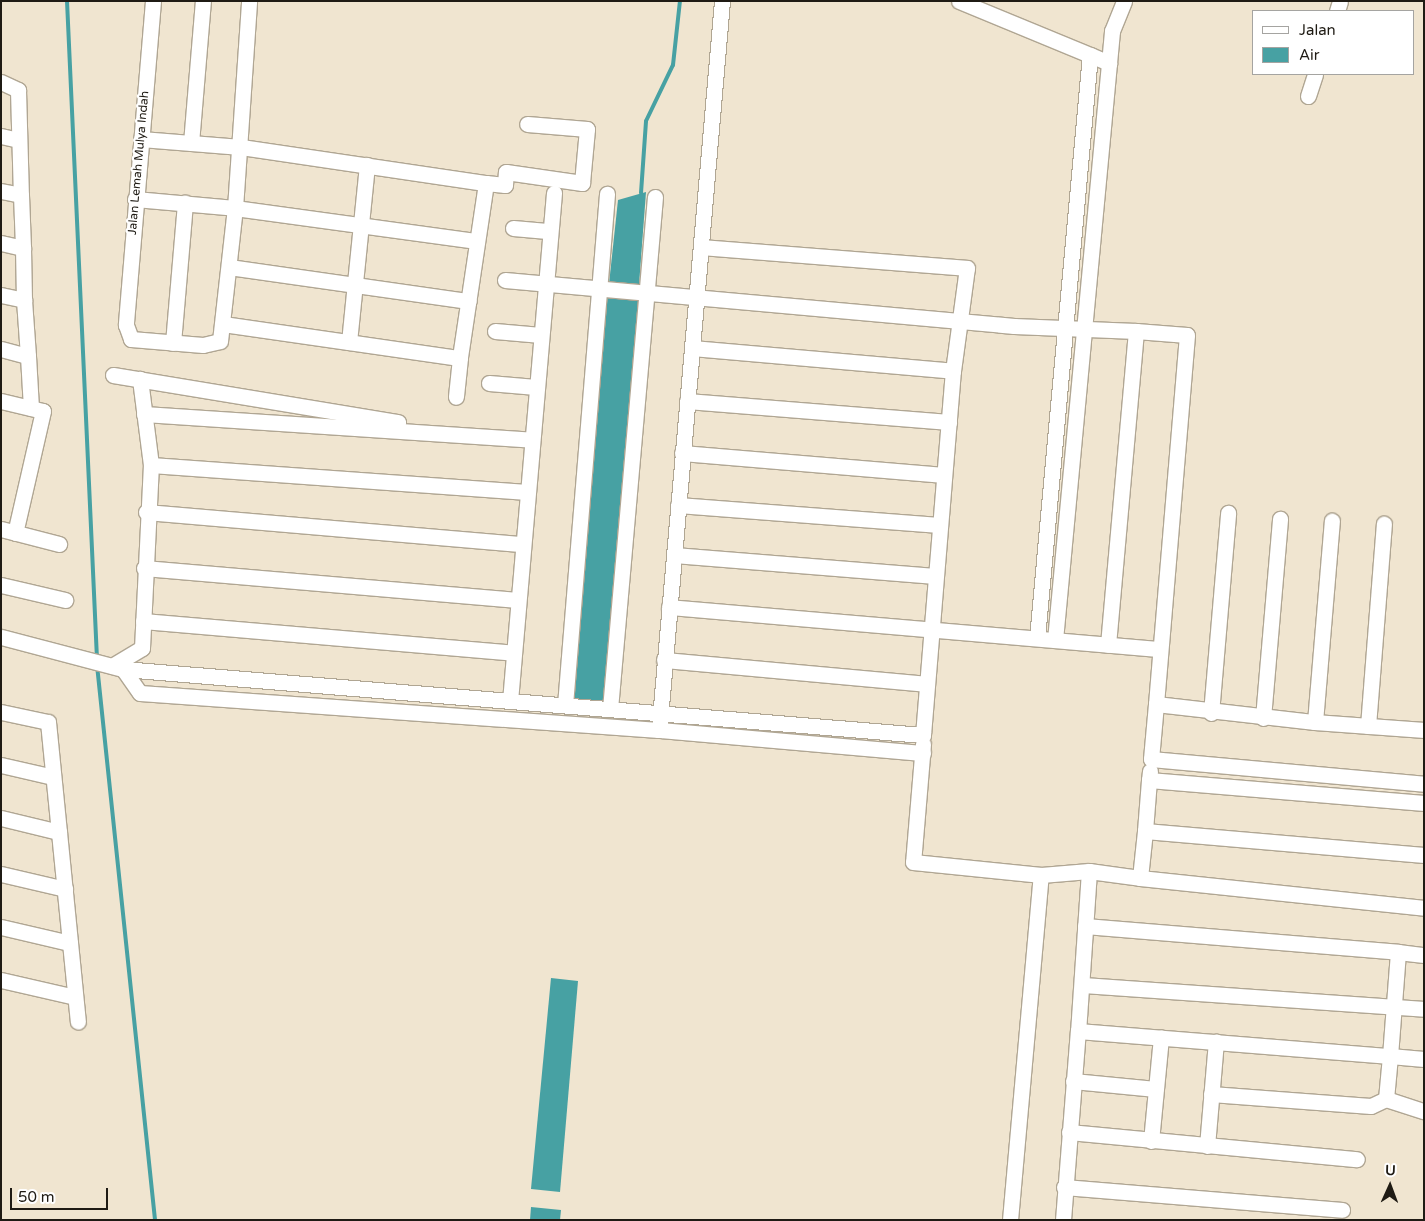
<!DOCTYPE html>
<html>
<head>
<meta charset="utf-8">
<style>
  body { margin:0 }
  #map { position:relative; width:1425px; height:1221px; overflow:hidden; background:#f0e5d0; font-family:"Varela Round",sans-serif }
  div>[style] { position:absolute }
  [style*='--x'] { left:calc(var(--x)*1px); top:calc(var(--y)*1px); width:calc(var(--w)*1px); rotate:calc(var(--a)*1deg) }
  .water>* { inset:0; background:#47a1a3 }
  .stream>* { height:4px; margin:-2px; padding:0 2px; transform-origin:2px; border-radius:2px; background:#47a1a3 }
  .roads { filter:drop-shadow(1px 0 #b0a693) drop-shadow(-1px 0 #b0a693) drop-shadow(0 1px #b0a693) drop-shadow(0 -1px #b0a693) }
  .street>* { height:15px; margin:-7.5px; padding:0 7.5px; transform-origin:7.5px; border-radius:7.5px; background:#fff }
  span { translate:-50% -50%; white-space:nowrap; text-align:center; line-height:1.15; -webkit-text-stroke:4.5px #fff; paint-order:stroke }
  .street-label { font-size:12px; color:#1f1b14 }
  .frame { position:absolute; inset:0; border:2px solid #1f1b14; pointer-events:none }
  .legend { position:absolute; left:1252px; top:10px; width:162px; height:65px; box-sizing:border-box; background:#fff; border:1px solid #a5a4a1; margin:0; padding:6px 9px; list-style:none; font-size:15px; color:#1f1b14 }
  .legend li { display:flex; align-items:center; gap:10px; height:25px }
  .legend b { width:25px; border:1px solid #a5a4a1 }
  .north { position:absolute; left:1365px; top:1161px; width:50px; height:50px; -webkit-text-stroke:4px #fff; paint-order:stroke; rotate:2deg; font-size:14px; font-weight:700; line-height:20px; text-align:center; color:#1f1b14 }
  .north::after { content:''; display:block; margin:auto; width:18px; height:22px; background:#1f1b14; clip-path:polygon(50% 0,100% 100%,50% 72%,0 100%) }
  .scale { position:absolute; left:10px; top:1188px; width:98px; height:22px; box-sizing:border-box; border:2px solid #1f1b14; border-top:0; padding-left:6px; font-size:15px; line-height:18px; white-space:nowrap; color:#1f1b14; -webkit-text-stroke:4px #fff; paint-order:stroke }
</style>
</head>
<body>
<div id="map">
  <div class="water">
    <div style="clip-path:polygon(646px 192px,639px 285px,609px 284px,618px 200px)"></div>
    <div style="clip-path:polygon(605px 297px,642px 301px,605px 704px,572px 701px)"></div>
    <div style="clip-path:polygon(551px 978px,578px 981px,560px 1192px,531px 1189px)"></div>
    <div style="clip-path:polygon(531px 1207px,561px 1210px,560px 1220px,530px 1220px)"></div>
  </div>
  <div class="stream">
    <div style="--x:67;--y:1;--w:658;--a:87.39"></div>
    <div style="--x:641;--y:193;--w:72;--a:-86"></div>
    <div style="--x:646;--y:121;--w:62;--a:-64.3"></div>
    <div style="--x:673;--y:65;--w:64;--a:-83.8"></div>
    <div style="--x:97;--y:665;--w:558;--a:84.03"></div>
  </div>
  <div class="roads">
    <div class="street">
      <div style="--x:153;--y:1;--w:325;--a:94.8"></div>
      <div style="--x:126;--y:325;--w:15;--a:70"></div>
      <div style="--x:131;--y:339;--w:72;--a:4.8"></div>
      <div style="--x:203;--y:345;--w:17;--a:-13"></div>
      <div style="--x:220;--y:341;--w:134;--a:-83.6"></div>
      <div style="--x:235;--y:208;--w:244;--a:7.8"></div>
      <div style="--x:722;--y:1;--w:732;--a:94.94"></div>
      <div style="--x:659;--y:730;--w:265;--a:5"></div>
      <div style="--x:959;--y:1;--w:142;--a:22.4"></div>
      <div style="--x:1337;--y:11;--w:10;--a:-73"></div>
      <div style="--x:1;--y:82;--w:19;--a:25"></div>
      <div style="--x:18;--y:90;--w:105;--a:88.4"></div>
      <div style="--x:1308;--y:96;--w:23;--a:-72"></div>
      <div style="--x:1;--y:136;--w:18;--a:13"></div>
      <div style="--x:141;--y:139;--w:100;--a:4.6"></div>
      <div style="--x:241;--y:147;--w:248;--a:8.4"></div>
      <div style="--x:486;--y:183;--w:177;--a:98.5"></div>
      <div style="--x:191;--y:143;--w:143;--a:-85.2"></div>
      <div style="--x:486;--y:183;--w:19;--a:6"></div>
      <div style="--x:505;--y:185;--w:13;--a:-86"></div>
      <div style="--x:506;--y:172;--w:77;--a:8.2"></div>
      <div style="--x:582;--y:183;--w:54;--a:-84.7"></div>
      <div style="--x:587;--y:129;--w:60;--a:-175.2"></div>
      <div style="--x:1;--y:191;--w:20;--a:11"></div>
      <div style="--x:21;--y:195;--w:53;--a:87.8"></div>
      <div style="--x:135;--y:199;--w:100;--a:5.1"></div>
      <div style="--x:235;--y:208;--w:207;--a:-86.1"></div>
      <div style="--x:513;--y:228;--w:37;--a:5"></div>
      <div style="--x:1;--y:243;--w:23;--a:13"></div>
      <div style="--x:23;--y:248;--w:52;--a:88.9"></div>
      <div style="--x:229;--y:267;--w:242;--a:8.1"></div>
      <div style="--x:505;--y:280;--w:511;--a:5.16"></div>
      <div style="--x:1014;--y:326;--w:122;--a:2.3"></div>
      <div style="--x:1136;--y:331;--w:315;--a:95.1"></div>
      <div style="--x:1;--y:295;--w:24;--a:12"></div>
      <div style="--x:24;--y:300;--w:56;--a:85.9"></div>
      <div style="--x:223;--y:324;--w:239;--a:8.2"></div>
      <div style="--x:460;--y:358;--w:39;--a:96"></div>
      <div style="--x:495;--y:331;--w:46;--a:5"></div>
      <div style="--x:1136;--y:331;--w:51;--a:4.5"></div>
      <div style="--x:1187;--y:335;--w:370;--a:94.8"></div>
      <div style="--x:1156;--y:704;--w:160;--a:6.5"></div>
      <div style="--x:1315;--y:722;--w:202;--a:-85.2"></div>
      <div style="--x:349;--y:342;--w:178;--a:-84.2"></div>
      <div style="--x:173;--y:343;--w:141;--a:-85.1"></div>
      <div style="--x:692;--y:348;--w:262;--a:5"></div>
      <div style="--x:1;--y:349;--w:28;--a:15"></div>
      <div style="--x:28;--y:356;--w:52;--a:86.7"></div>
      <div style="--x:113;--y:375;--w:289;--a:9.4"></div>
      <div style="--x:489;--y:383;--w:47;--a:4.9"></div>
      <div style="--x:1;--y:401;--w:43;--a:13.4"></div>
      <div style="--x:43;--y:411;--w:125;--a:102.9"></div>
      <div style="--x:687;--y:401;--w:263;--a:4.6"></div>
      <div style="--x:144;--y:414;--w:389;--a:3.8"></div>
      <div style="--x:682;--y:453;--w:263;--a:4.8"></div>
      <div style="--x:151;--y:465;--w:377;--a:4.1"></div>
      <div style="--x:678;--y:505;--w:262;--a:4.4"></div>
      <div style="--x:146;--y:512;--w:378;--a:4.9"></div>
      <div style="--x:1;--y:529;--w:60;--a:14.5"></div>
      <div style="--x:674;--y:555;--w:262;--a:4.6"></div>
      <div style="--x:144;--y:568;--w:375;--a:4.9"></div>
      <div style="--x:1;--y:585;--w:66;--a:13.2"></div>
      <div style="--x:669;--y:607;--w:492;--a:4.9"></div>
      <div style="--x:143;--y:621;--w:372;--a:4.9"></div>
      <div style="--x:1;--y:637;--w:126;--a:14.7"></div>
      <div style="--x:123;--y:669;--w:803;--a:4.72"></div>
      <div style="--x:923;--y:735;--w:365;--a:-85.3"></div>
      <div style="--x:953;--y:371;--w:104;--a:-82.3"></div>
      <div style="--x:967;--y:268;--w:266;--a:-175.5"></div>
      <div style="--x:1037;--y:638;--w:585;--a:-84.81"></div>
      <div style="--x:1090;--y:55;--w:21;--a:23"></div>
      <div style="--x:1055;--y:640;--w:612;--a:-84.65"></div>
      <div style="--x:1112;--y:31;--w:32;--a:-68"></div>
      <div style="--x:664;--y:660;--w:263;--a:5.2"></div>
      <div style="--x:112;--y:666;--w:35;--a:-31"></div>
      <div style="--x:142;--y:648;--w:183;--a:-87.2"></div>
      <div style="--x:151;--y:465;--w:87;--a:-97.3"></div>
      <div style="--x:123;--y:669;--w:29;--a:55"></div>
      <div style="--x:140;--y:693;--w:520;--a:4.08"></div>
      <div style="--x:510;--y:701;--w:510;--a:-85.05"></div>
      <div style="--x:1156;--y:704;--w:55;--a:95.2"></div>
      <div style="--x:1151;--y:759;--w:274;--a:5.2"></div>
      <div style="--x:565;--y:705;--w:513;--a:-85.3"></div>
      <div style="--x:610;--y:709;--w:514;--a:-84.98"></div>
      <div style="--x:1;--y:712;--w:48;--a:12"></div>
      <div style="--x:48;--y:722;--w:301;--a:84.3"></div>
      <div style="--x:1211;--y:713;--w:201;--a:-85.1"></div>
      <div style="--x:1263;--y:718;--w:200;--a:-85.1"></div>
      <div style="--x:1315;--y:722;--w:109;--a:4.2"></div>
      <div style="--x:1368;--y:726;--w:203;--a:-85.5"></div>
      <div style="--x:923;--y:744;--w:118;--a:94.8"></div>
      <div style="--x:913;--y:862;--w:129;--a:5.8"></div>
      <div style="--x:1041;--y:875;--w:48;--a:-4.8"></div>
      <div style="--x:1089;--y:871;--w:51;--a:7.8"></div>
      <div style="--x:1;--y:765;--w:53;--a:13"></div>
      <div style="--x:1150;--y:771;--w:9;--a:96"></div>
      <div style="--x:1149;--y:780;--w:276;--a:4.8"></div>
      <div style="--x:1149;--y:780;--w:51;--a:94.5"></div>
      <div style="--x:1145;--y:831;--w:280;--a:4.9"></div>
      <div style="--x:1;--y:818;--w:60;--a:13.6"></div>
      <div style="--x:1145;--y:831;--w:47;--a:96.1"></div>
      <div style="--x:1140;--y:878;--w:286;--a:6"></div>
      <div style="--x:1089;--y:871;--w:160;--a:93.9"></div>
      <div style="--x:1078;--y:1031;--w:313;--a:4.6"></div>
      <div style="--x:1390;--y:1056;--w:104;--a:-85.6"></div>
      <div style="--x:1398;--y:952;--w:26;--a:7"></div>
      <div style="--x:1;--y:874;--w:66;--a:13.2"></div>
      <div style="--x:1085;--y:926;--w:314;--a:4.7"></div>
      <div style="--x:1;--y:927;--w:71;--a:13.1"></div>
      <div style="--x:1;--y:980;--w:76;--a:12.9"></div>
      <div style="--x:1083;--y:985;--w:342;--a:4"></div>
      <div style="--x:1073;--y:1081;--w:83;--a:5.5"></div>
      <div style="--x:1211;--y:1094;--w:160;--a:4.3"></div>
      <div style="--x:1371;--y:1106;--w:17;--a:-25"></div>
      <div style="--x:1386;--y:1099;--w:43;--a:-84.7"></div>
      <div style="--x:1390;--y:1056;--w:34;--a:5"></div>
      <div style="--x:1386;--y:1099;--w:40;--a:18"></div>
      <div style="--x:1069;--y:1132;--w:289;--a:5.4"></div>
      <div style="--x:1151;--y:1141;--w:104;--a:-84.5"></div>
      <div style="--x:1207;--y:1146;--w:105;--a:-85.1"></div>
      <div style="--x:1064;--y:1187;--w:279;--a:4.7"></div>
      <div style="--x:1010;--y:1220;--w:346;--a:-84.9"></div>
      <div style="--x:1063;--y:1220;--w:190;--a:-85.5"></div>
    </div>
  </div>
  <div class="street-label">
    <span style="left:139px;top:163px;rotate:-85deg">Jalan Lemah Mulya Indah</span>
  </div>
  <div class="frame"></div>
  <ul class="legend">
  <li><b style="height:6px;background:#fff"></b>Jalan</li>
  <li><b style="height:14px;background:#47a1a3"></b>Air</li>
  </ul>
  <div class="north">U</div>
  <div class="scale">50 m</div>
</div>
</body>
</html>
